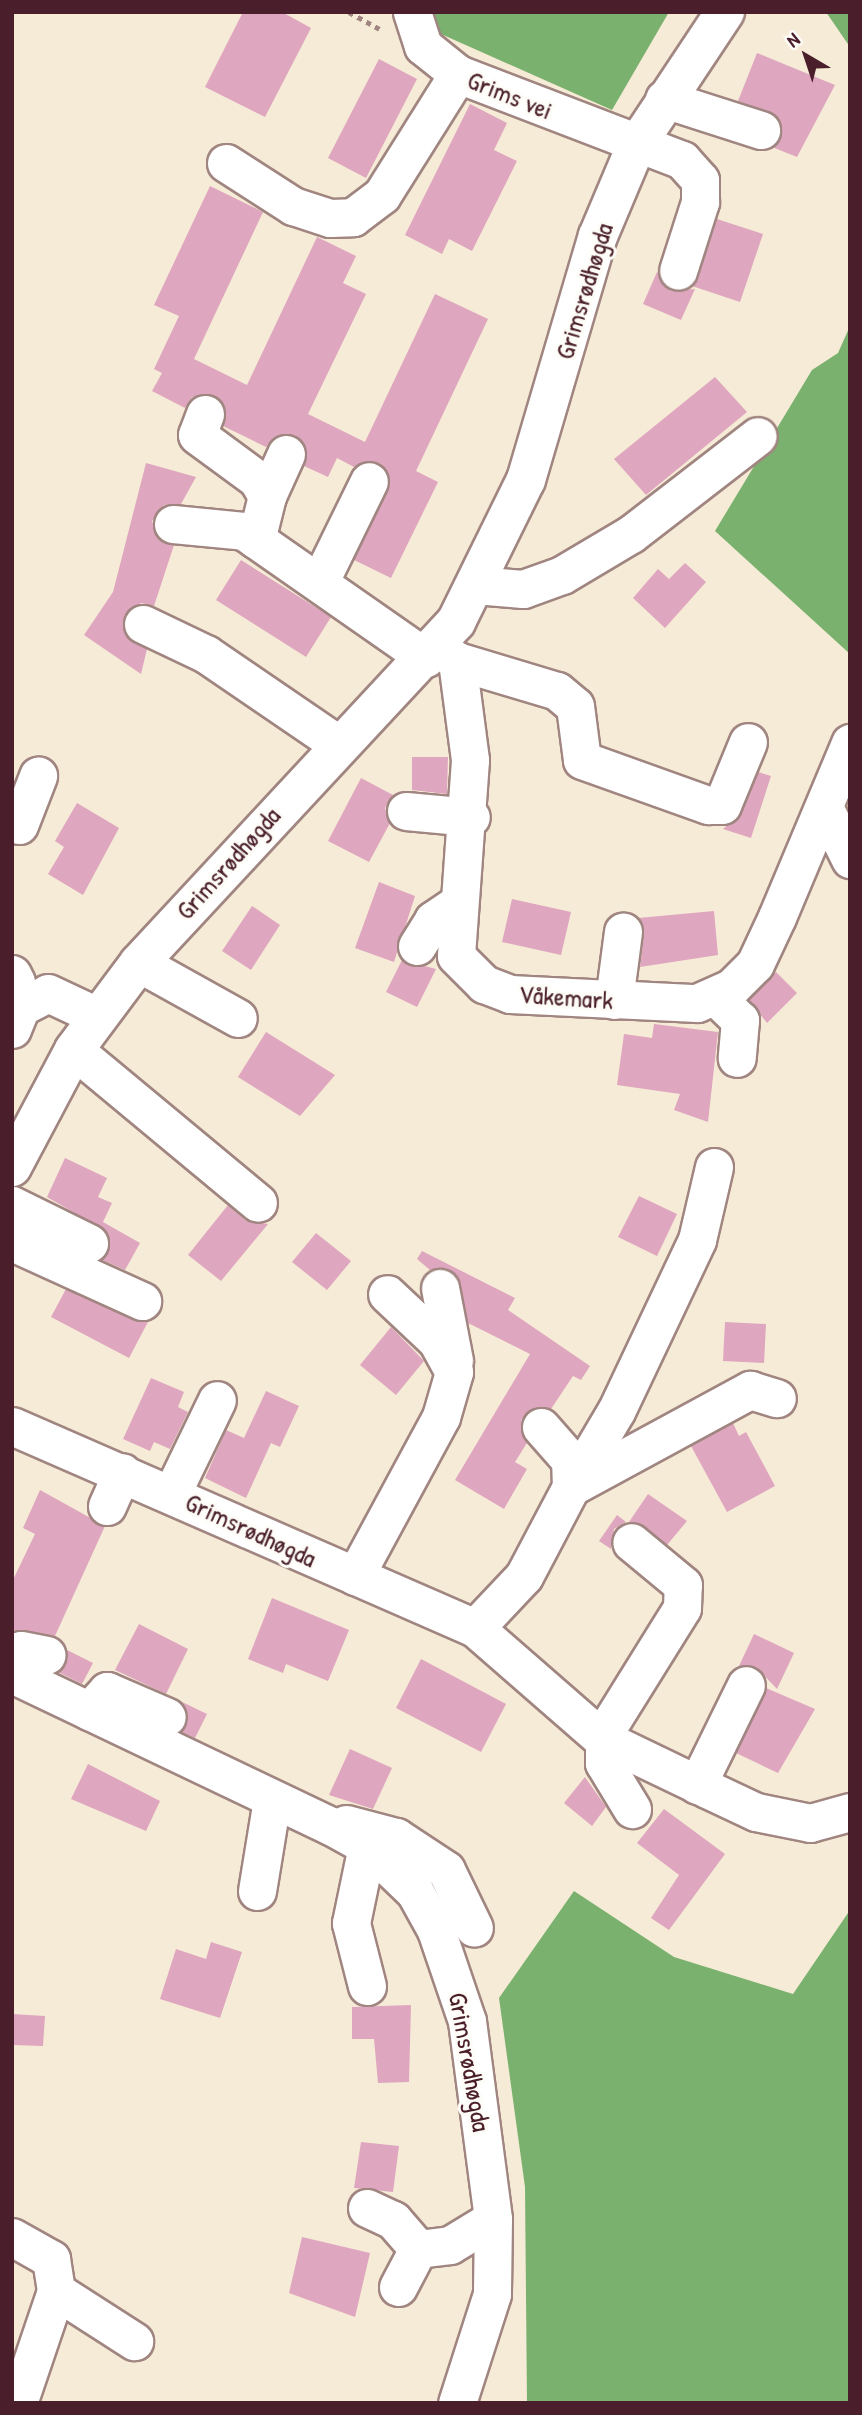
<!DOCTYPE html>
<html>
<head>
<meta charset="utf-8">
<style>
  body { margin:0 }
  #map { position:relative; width:862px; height:2415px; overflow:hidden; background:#f6ebd6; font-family:"Patrick Hand",sans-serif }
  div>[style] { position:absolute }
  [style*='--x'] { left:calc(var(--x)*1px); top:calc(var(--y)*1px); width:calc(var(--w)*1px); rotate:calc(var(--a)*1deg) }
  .forest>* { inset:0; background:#7ab16e }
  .building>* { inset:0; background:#dfa6bf }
  .path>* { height:4.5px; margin-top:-2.25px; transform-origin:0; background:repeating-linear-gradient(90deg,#a08580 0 5px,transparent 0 10px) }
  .roads { filter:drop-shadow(2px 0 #a08580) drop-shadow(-2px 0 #a08580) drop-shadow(0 2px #a08580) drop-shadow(0 -2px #a08580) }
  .minor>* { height:37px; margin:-18.5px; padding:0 18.5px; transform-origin:18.5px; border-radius:18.5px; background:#fff }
  .major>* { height:38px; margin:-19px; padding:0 19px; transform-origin:19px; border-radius:19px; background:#fff }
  span { translate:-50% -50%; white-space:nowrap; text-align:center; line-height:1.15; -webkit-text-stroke:6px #fdfcf7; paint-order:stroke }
  .street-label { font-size:26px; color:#4a1f2b }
  .frame { position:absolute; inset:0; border:14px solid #4a1f2b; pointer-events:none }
  .north { position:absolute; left:771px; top:21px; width:70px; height:70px; -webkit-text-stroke:5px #fdfcf7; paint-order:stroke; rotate:321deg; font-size:19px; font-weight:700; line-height:28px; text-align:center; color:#4a1f2b }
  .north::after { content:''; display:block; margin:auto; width:24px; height:32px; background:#4a1f2b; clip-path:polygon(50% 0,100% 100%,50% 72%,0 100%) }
</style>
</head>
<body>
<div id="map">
  <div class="forest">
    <div style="clip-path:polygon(669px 12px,612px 110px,396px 14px,397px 12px)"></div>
    <div style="clip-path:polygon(826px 12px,850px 12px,850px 47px)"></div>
    <div style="clip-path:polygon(850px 326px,850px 654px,715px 531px,812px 370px,838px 353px)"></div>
    <div style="clip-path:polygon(574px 1891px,674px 1957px,793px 1994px,850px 1910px,850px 2403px,527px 2403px,525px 2187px,499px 1998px)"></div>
  </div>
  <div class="building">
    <div style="clip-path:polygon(243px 12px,282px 12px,311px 28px,265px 117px,205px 87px)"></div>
    <div style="clip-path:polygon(757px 53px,835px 85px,797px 157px,772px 147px,781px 136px,776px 115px,738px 101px)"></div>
    <div style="clip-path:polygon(379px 59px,417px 79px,366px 178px,328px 158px)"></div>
    <div style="clip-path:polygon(470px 104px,507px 123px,494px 150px,517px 161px,472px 251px,449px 239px,442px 254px,405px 235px)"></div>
    <div style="clip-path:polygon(210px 186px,263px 212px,194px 359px,247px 385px,317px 237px,356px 256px,343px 283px,366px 294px,308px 414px,365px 442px,435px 294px,488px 319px,416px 471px,438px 482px,391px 578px,354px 560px,388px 490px,387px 470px,379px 463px,354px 467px,337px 458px,328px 477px,304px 466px,307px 451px,295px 435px,274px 437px,266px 447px,223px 426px,226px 410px,213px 395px,192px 397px,185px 408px,152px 391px,162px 373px,154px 369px,179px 316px,154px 305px)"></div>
    <div style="clip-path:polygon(717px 219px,763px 234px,740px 302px,692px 286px)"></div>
    <div style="clip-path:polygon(657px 272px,671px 291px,695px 289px,681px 320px,643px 304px)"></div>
    <div style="clip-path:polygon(715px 377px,747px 412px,646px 495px,614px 459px)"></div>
    <div style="clip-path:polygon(146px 463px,196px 477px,181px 504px,164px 505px,152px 521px,160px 541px,174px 545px,154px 606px,141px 603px,124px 616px,126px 636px,147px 649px,141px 674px,84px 635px,113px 592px)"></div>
    <div style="clip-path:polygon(241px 560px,331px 617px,306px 657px,216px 600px)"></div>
    <div style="clip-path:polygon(685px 563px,706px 582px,665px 628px,633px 598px,658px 569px,669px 579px)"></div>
    <div style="clip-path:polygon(412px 757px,448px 757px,447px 794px,412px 790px)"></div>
    <div style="clip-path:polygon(758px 772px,771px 776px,751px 838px,723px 829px,741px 814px)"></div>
    <div style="clip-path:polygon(361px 778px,393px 795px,385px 808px,390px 823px,369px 862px,328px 841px)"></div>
    <div style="clip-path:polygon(77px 803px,119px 828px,83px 895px,48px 874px,64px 847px,55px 841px)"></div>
    <div style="clip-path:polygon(379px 882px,415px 896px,394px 962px,355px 948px)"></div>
    <div style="clip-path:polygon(512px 899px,571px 912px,561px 955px,502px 942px)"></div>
    <div style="clip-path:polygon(252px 906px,280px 925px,251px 970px,222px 951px)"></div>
    <div style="clip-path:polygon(714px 911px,718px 955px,640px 967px,644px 934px,638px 918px)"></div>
    <div style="clip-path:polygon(402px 960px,436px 969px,417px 1007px,386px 992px)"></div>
    <div style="clip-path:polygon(776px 972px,797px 993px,767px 1023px,749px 1000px)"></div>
    <div style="clip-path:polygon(654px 1024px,718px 1032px,708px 1122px,674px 1110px,680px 1094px,617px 1085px,624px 1034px,652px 1038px)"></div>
    <div style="clip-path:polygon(266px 1032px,335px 1075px,300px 1116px,238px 1077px)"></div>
    <div style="clip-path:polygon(65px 1158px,107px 1178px,98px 1197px,112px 1203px,103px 1222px,140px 1243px,125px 1270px,102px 1260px,110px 1242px,106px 1231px,47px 1197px)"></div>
    <div style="clip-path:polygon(639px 1196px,677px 1214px,657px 1256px,618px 1237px)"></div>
    <div style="clip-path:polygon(228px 1205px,245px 1220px,268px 1224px,221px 1281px,188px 1255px)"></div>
    <div style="clip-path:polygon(316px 1233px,351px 1261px,327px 1290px,292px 1262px)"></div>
    <div style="clip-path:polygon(422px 1251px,515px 1298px,508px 1310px,590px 1366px,581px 1380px,573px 1376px,551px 1409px,536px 1407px,521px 1420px,527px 1443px,515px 1462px,527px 1469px,504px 1509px,455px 1480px,530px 1354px,468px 1323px,456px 1275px,446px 1268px,430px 1270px,417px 1259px)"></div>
    <div style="clip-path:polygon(66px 1289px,133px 1320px,149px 1320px,129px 1358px,51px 1317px)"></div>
    <div style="clip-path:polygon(725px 1322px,766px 1324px,764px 1363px,723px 1361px)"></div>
    <div style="clip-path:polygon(391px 1327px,424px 1361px,396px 1395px,360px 1365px)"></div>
    <div style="clip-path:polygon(151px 1378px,184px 1392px,178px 1407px,188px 1412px,170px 1449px,154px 1442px,150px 1451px,123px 1439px)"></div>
    <div style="clip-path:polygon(266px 1391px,299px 1406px,280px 1447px,271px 1443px,246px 1498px,205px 1478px,226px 1430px,244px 1438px)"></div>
    <div style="clip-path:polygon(733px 1423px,739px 1436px,746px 1432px,775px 1486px,727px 1512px,691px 1446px)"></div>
    <div style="clip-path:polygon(40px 1490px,105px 1526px,55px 1636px,12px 1630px,12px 1582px,35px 1534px,23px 1528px)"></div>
    <div style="clip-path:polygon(648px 1494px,687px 1521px,667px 1545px,629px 1522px)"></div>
    <div style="clip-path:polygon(617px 1515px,626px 1522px,614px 1529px,611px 1549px,599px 1541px)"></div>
    <div style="clip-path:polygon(272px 1598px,349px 1630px,328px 1681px,286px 1664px,283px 1673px,248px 1659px)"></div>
    <div style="clip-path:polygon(139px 1624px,188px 1649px,166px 1694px,115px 1670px)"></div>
    <div style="clip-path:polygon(754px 1634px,794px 1653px,777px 1689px,756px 1667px,739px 1666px)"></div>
    <div style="clip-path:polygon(67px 1650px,93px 1663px,82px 1684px,58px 1672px)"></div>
    <div style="clip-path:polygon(421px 1659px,506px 1704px,481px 1752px,396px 1708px)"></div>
    <div style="clip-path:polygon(766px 1688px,815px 1709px,778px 1773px,736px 1753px)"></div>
    <div style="clip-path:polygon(180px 1701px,207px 1714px,195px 1738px,181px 1732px,188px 1715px)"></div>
    <div style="clip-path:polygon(350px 1749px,392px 1768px,373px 1809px,329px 1795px)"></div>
    <div style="clip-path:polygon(88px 1764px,160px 1801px,146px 1831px,71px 1799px)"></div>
    <div style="clip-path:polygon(585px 1777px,606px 1807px,592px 1826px,564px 1803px)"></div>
    <div style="clip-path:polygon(664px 1809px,725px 1854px,669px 1930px,651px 1918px,679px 1875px,637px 1843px)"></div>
    <div style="clip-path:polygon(211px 1942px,242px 1952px,220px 2018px,160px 1999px,176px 1949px,206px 1959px)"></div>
    <div style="clip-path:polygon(411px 2005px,409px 2082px,378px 2083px,374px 2039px,352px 2039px,352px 2007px)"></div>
    <div style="clip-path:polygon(12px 2014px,45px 2016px,43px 2046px,12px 2045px)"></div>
    <div style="clip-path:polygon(361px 2142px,399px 2146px,393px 2192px,354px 2188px)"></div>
    <div style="clip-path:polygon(302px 2237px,370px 2253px,355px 2317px,289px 2293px)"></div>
  </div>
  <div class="path">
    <div style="--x:349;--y:12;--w:35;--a:29"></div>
  </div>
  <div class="roads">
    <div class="minor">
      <div style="--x:412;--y:12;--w:36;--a:72"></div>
      <div style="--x:423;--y:46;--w:45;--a:38.7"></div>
      <div style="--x:458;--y:74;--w:240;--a:21"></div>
      <div style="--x:682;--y:160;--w:27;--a:48"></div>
      <div style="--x:700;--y:180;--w:22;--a:90"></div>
      <div style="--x:700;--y:202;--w:72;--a:107.7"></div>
      <div style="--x:664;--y:99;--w:102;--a:17.7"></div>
      <div style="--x:226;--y:163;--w:80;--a:32.7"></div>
      <div style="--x:293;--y:206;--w:39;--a:18"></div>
      <div style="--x:330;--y:218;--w:23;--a:-2"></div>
      <div style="--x:353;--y:217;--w:36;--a:-37"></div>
      <div style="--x:382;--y:195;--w:143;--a:-57.9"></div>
      <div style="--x:205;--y:414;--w:22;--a:111"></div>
      <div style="--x:197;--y:435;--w:74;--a:36.3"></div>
      <div style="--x:257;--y:479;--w:20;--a:60"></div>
      <div style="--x:267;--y:496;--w:45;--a:104"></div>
      <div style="--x:267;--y:496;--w:46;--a:-65.7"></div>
      <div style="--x:173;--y:524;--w:71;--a:5.6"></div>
      <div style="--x:244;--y:531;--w:222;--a:34.9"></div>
      <div style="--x:320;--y:581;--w:111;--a:-63.9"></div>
      <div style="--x:475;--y:585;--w:48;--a:4.8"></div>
      <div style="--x:523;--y:589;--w:41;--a:-19.7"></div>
      <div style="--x:562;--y:575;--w:80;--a:-30.7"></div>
      <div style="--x:631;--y:534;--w:160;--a:-37.7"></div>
      <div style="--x:143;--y:624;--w:70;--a:25.5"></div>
      <div style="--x:206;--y:654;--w:160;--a:34.3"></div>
      <div style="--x:438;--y:648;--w:23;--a:34"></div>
      <div style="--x:457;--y:661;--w:100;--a:82.5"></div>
      <div style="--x:470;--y:760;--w:196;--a:94.1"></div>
      <div style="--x:456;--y:956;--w:40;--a:45"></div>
      <div style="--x:484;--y:984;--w:28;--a:21"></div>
      <div style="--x:510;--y:994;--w:187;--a:2.8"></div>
      <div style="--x:697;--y:1003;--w:37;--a:-24"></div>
      <div style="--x:731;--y:988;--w:34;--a:-45"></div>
      <div style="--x:755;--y:964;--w:52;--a:-64.9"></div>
      <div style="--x:777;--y:917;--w:189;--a:-67.2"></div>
      <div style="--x:457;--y:661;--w:104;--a:16.7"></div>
      <div style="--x:557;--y:691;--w:23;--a:40"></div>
      <div style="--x:575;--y:706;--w:54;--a:82.6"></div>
      <div style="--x:582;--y:760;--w:134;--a:19.7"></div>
      <div style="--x:708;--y:805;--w:14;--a:0"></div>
      <div style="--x:722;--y:805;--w:68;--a:-67.6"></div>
      <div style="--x:406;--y:811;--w:65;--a:5.3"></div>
      <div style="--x:826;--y:811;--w:54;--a:63.4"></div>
      <div style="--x:19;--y:825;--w:53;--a:-68.8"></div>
      <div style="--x:417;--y:946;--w:31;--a:-58"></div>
      <div style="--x:433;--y:920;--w:29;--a:-34"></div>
      <div style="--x:139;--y:963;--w:113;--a:29.1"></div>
      <div style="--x:12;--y:974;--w:9;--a:63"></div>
      <div style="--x:717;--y:998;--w:32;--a:44"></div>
      <div style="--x:740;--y:1020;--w:38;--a:95"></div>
      <div style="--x:614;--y:1000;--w:69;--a:-82.5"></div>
      <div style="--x:12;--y:1029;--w:24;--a:-68"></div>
      <div style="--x:21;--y:1007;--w:30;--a:-27"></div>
      <div style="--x:48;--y:993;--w:54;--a:25.1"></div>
      <div style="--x:74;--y:1050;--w:239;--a:39.7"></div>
      <div style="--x:714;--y:1167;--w:75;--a:103.1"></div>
      <div style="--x:697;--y:1240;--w:189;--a:115.3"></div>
      <div style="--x:616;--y:1411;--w:88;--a:120.6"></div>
      <div style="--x:571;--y:1487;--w:204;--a:-28.5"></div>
      <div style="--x:750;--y:1390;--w:28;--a:17"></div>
      <div style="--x:12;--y:1205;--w:86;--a:26.3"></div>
      <div style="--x:12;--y:1242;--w:143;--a:24.4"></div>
      <div style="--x:440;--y:1288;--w:74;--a:79.1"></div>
      <div style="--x:12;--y:1426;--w:505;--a:23.57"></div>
      <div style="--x:475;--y:1628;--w:167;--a:41.1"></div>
      <div style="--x:601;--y:1738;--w:118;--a:25.7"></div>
      <div style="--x:707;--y:1789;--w:54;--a:25.1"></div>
      <div style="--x:756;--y:1812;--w:55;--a:11.5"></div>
      <div style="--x:810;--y:1823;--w:41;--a:-15.4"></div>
      <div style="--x:172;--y:1493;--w:103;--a:-64.2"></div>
      <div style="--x:107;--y:1506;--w:37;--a:-66"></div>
      <div style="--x:355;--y:1576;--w:181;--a:-61.6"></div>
      <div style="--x:441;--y:1417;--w:47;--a:-73.9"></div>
      <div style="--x:454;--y:1372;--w:37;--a:-119"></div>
      <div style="--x:436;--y:1340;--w:67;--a:-136.8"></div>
      <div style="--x:475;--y:1628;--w:71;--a:-46.7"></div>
      <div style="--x:524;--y:1576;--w:101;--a:-62.2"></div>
      <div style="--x:571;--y:1487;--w:27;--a:-92"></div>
      <div style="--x:570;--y:1460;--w:44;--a:-131.3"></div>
      <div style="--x:12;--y:1666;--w:18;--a:-61"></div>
      <div style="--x:21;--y:1650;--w:26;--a:11"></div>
      <div style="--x:12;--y:1674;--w:353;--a:25.5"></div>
      <div style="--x:331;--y:1826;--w:41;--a:29.1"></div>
      <div style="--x:367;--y:1846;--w:66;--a:43.8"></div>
      <div style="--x:415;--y:1892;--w:43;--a:61.1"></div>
      <div style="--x:436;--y:1930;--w:96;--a:71.2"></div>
      <div style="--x:467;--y:2021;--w:200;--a:82.5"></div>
      <div style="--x:493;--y:2219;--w:75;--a:90.8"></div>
      <div style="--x:492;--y:2294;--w:114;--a:107.8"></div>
      <div style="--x:89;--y:1711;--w:27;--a:-48"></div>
      <div style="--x:107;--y:1691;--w:65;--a:23.4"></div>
      <div style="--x:601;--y:1738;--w:153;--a:-58.1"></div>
      <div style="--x:682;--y:1608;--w:23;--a:-88"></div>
      <div style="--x:683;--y:1585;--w:67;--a:-140.4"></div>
      <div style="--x:604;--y:1740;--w:23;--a:90"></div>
      <div style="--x:604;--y:1763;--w:54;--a:58.7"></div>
      <div style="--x:697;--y:1785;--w:111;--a:-63.9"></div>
      <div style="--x:346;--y:1824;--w:52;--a:14.6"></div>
      <div style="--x:396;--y:1837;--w:60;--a:33.4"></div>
      <div style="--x:446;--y:1870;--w:64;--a:64.2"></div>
      <div style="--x:257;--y:1891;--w:93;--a:-80.7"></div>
      <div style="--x:367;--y:1986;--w:65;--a:-104.3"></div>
      <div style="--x:351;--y:1923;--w:79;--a:-78.3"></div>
      <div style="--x:367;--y:2208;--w:29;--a:25"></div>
      <div style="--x:393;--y:2220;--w:38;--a:49"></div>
      <div style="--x:418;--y:2249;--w:32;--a:-7"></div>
      <div style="--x:450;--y:2245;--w:50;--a:-31.2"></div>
      <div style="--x:12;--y:2237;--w:45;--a:29.4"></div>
      <div style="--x:51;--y:2259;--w:32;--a:81"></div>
      <div style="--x:56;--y:2291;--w:118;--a:108.7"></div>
      <div style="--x:398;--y:2287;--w:43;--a:-62.2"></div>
      <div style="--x:56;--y:2291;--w:93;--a:32.7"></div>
    </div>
    <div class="major">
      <div style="--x:12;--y:1167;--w:132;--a:-62.1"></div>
      <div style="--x:74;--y:1050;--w:109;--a:-53.2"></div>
      <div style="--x:139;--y:963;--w:466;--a:-47.1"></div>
      <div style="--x:456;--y:622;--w:158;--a:-63.8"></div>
      <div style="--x:526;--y:480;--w:254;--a:-73.6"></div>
      <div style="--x:598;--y:236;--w:98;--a:-67.1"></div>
      <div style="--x:636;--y:146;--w:161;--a:-56.4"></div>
    </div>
  </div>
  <div class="street-label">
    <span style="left:510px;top:95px;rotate:22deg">Grims vei</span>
    <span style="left:584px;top:291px;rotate:-73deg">Grimsrødhøgda</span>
    <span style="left:228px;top:863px;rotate:-48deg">Grimsrødhøgda</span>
    <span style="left:566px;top:997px;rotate:4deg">Våkemark</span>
    <span style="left:251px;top:1530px;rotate:25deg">Grimsrødhøgda</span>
    <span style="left:470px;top:2062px;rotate:80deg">Grimsrødhøgda</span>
  </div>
  <div class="frame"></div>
  <div class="north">N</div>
</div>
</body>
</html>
